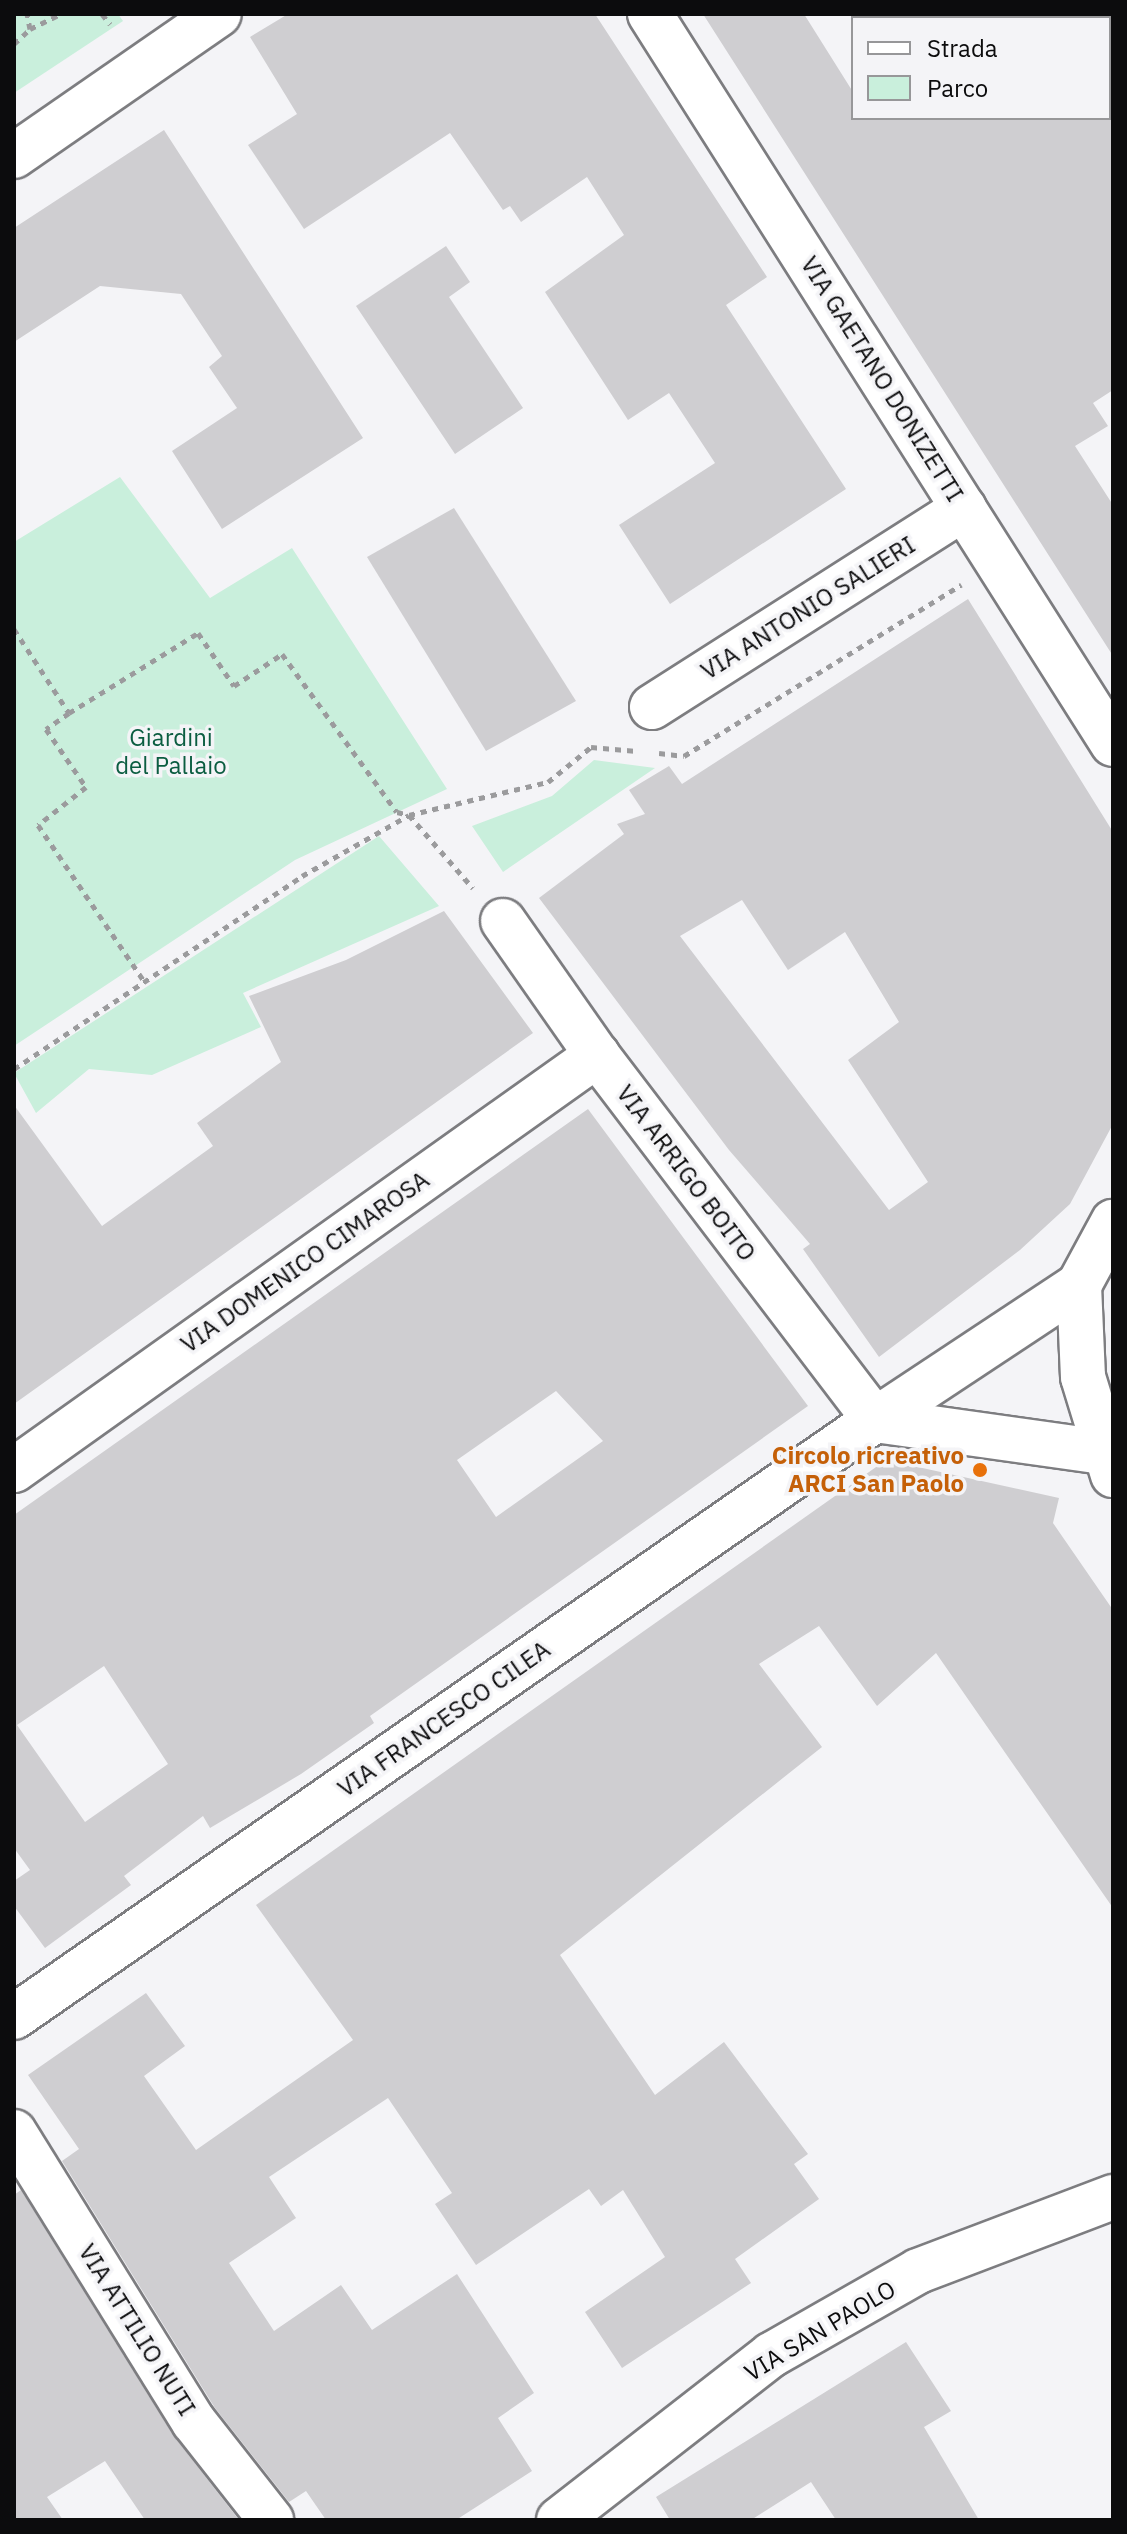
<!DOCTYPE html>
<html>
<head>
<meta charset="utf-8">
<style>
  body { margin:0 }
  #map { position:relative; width:1127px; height:2534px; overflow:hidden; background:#f4f4f7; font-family:"IBM Plex Sans",sans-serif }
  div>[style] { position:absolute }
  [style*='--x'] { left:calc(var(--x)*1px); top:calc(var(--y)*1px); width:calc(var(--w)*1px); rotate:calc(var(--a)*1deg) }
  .green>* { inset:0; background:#c9efdc }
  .building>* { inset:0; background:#cfced1 }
  .path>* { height:5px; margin-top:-2.5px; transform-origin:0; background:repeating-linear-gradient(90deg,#9b9b9d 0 6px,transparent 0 12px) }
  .roads { filter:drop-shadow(2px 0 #7d7d80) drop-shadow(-2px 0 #7d7d80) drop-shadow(0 2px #7d7d80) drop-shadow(0 -2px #7d7d80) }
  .minor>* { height:44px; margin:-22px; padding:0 22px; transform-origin:22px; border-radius:22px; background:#fff }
  .dots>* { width:22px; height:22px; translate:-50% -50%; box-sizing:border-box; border:4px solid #f4f4f7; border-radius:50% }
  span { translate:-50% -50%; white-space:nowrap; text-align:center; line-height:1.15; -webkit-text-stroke:7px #f4f4f7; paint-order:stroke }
  .street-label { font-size:24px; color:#0c0c0d }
  .park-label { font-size:24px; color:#0b5d41 }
  .food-label { font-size:24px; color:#c56008; font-weight:700 }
  .right { translate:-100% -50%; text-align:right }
  .frame { position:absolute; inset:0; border:16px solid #0c0c0d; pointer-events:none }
  .legend { position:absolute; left:851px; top:16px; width:260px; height:104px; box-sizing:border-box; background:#f4f4f7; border:2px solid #979799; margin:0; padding:10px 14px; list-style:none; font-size:24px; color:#0c0c0d }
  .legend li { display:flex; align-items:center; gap:16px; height:40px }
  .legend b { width:40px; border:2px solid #979799 }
</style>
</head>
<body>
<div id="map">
  <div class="green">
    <div style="clip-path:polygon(14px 14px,118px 14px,123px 21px,14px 93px)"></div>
    <div style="clip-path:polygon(120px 477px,210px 598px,292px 548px,447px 789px,295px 860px,14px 1046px,14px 542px)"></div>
    <div style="clip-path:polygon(594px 760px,655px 768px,503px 872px,472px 826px,552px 796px)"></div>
    <div style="clip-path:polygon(379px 836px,439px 906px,243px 993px,261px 1027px,152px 1075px,89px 1069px,36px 1113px,14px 1073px)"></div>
  </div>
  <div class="building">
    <div style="clip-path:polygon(288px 14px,595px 14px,767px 277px,726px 305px,846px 489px,670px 604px,619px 525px,715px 463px,669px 393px,628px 420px,545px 292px,624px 235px,587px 177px,521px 222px,510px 206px,503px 210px,450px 133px,304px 229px,248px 145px,297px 114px,250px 37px)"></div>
    <div style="clip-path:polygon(703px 14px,804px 14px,853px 92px,853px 118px,1113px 118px,1113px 390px,1093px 403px,1108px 426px,1075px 446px,1113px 505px,1113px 656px)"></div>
    <div style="clip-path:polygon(164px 130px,363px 438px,222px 529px,172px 451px,237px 408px,209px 367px,222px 356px,181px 294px,100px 286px,14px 342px,14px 228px)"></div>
    <div style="clip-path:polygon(446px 246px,470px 282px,449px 297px,523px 408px,455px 454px,356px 306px)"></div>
    <div style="clip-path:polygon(454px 508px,576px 701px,486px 751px,367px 557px)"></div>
    <div style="clip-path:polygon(evenodd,968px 599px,1113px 832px,1113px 1124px,1070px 1204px,1020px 1250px,879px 1357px,803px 1249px,810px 1244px,729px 1150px,539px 898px,624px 834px,617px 824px,645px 814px,629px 790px,669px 766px,682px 784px,968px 599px,742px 900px,788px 970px,845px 932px,899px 1022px,848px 1060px,928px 1182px,889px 1210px,680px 936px,742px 900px)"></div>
    <div style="clip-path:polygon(444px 911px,533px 1033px,14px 1404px,14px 1105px,102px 1226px,213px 1146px,197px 1123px,281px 1062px,249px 996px,346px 960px)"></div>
    <div style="clip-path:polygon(evenodd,588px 1109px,808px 1406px,370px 1716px,374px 1723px,301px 1774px,210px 1828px,203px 1816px,124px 1876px,131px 1885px,45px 1948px,14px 1906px,14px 1881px,30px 1870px,14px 1848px,14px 1515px,588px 1109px,556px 1391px,603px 1441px,496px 1517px,457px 1460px,556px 1391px,588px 1109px,104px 1666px,168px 1764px,85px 1822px,17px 1725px,104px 1666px)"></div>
    <div style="clip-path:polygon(886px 1460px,1059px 1498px,1053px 1523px,1113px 1610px,1113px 1908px,936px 1653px,877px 1706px,819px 1626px,759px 1664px,822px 1747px,560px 1955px,655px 2095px,724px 2042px,808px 2154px,794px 2164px,819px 2199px,735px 2259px,751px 2283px,622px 2368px,585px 2312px,665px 2257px,623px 2190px,601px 2206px,589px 2189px,476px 2265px,435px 2204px,452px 2193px,388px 2098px,269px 2177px,296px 2218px,229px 2263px,274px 2331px,341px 2285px,372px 2330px,457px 2274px,534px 2393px,498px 2418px,532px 2471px,456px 2520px,326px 2520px,306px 2491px,289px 2502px,215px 2408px,62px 2161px,79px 2149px,28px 2075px,146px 1993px,185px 2046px,144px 2076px,196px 2150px,353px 2040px,256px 1905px)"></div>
    <div style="clip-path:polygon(21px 2190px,173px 2435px,239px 2520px,145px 2520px,105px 2461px,47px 2497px,63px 2520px,14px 2520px,14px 2195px)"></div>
    <div style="clip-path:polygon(906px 2342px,951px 2411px,924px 2427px,979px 2520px,836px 2520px,811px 2482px,751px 2520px,670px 2520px,656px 2497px)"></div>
  </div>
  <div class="path">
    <div style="--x:102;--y:14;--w:13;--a:51"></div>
    <div style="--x:30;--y:29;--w:34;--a:-26"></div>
    <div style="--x:14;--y:44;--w:22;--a:-43"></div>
    <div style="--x:30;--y:29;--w:15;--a:-101"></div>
    <div style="--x:14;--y:629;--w:100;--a:56.8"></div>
    <div style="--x:69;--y:713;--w:152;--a:-31.8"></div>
    <div style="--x:198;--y:633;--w:64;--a:55.8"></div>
    <div style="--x:234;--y:686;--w:58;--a:-33.7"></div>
    <div style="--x:282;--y:654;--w:195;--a:54"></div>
    <div style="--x:397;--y:812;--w:12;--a:14"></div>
    <div style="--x:409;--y:815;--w:97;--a:48.8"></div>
    <div style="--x:69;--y:713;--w:28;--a:145"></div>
    <div style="--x:46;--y:729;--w:70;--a:55.4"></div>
    <div style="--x:86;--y:787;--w:61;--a:141.6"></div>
    <div style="--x:38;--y:825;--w:189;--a:55.8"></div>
    <div style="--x:659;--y:753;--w:25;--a:7"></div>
    <div style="--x:684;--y:756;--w:326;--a:-31.7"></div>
    <div style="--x:14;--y:1069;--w:347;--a:-33.8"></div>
    <div style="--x:302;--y:876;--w:123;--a:-29.7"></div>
    <div style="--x:409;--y:815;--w:143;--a:-13.4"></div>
    <div style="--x:548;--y:782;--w:55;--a:-39.1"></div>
    <div style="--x:591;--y:747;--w:46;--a:5"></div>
  </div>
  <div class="roads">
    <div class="minor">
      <div style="--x:650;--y:14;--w:864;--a:57.62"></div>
      <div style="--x:14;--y:156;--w:249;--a:-34.7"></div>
      <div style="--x:652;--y:707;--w:370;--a:-32.5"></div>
      <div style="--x:503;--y:921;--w:164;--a:55"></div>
      <div style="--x:597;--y:1055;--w:459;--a:52.7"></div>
      <div style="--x:875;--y:1420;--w:230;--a:8"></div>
      <div style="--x:14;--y:1470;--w:716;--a:-35.44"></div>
      <div style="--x:1113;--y:1475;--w:102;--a:-107"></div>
      <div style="--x:1083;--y:1377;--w:92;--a:-92.5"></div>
      <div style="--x:1079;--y:1285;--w:72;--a:-61.6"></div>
      <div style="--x:14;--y:2017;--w:1048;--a:-34.74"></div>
      <div style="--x:875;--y:1420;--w:245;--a:-33.5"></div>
      <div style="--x:14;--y:2132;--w:341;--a:58.2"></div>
      <div style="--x:194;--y:2422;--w:125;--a:51.8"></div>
      <div style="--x:559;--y:2520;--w:269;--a:-37.9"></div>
      <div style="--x:771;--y:2355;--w:169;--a:-29.7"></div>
      <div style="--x:918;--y:2271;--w:209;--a:-20.8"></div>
    </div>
  </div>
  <div class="dots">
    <div style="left:980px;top:1470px;background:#e8710a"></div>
  </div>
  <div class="street-label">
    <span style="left:882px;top:379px;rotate:58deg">VIA GAETANO DONIZETTI</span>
    <span style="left:808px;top:608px;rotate:-32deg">VIA ANTONIO SALIERI</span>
    <span style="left:686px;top:1173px;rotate:53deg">VIA ARRIGO BOITO</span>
    <span style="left:305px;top:1262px;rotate:-35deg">VIA DOMENICO CIMAROSA</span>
    <span style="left:444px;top:1719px;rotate:-35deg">VIA FRANCESCO CILEA</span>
    <span style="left:137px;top:2330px;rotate:58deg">VIA ATTILIO NUTI</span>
    <span style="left:820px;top:2331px;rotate:-31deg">VIA SAN PAOLO</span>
  </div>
  <div class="park-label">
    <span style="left:171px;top:752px">Giardini<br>del Pallaio</span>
  </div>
  <div class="food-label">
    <span class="right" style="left:964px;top:1470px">Circolo ricreativo<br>ARCI San Paolo</span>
  </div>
  <div class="frame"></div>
  <ul class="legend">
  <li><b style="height:10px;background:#fff"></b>Strada</li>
  <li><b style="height:22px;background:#c9efdc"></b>Parco</li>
  </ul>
</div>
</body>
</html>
